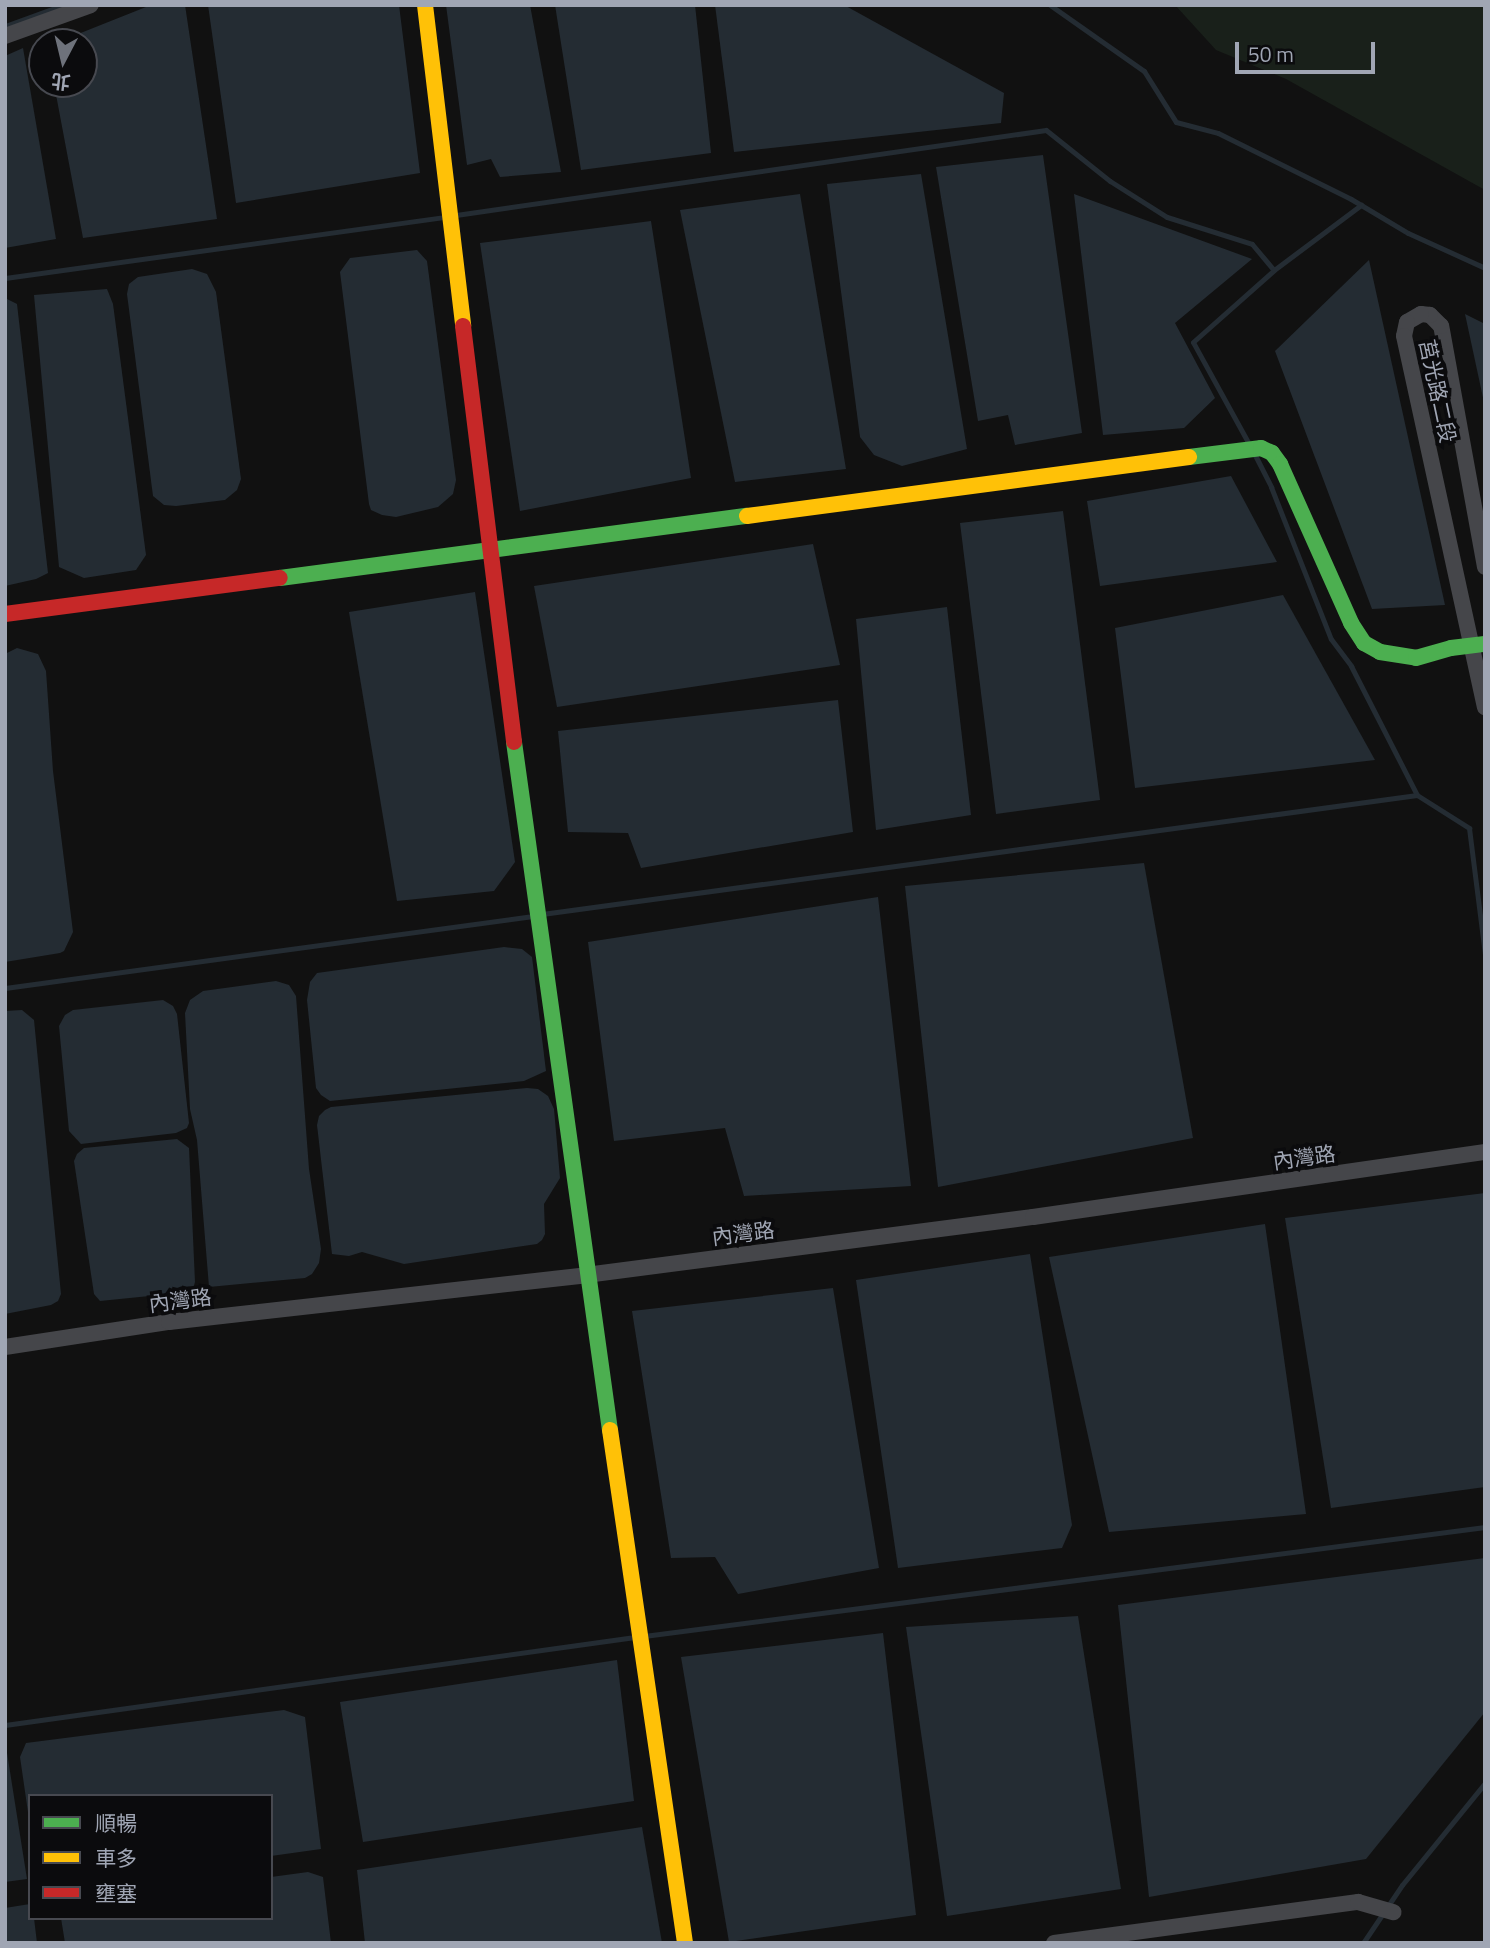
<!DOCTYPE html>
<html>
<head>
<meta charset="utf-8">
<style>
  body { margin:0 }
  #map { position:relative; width:1490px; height:1948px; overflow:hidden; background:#111; font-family:"Titillium Web","Noto Sans TC",sans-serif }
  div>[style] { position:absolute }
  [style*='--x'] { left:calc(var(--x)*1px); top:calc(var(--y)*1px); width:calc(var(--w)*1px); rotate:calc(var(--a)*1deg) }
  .green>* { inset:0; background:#19201a }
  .water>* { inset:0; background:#242c33 }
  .stream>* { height:5px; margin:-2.5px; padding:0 2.5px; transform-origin:2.5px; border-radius:2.5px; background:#242c33 }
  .street>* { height:16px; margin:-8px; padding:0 8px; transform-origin:8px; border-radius:8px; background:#45464a }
  .fast>* { height:16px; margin:-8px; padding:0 8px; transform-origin:8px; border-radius:8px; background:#4caf50 }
  .slow>* { height:16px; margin:-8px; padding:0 8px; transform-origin:8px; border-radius:8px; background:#ffc107 }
  .jam>* { height:16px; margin:-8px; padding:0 8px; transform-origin:8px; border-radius:8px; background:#c62828 }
  span { translate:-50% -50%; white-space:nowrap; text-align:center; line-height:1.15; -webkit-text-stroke:7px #0b0b0d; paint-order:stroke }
  .street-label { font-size:21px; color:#a0a6b4 }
  .frame { position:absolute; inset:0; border:7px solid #a0a6b4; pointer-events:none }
  .legend { position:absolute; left:28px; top:1794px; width:245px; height:126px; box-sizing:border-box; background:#0b0b0d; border:2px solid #474950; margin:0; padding:9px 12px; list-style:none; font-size:21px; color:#a0a6b4 }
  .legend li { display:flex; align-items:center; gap:14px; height:35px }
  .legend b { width:35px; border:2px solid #474950 }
  .north { position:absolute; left:28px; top:28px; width:70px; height:70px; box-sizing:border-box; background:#0b0b0d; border:2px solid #474950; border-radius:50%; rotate:187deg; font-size:19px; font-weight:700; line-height:28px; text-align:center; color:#a0a6b4 }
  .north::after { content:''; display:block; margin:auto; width:24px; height:32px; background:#6e727b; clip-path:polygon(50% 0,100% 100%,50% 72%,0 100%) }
  .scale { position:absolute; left:1235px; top:42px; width:140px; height:32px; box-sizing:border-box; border:4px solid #a0a6b4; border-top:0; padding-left:9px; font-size:21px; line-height:24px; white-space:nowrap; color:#a0a6b4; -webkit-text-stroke:5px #0b0b0d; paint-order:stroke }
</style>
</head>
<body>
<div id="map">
  <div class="green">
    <div style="clip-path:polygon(1175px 5px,1485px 5px,1485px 190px,1286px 79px,1216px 50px)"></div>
  </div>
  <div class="water">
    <div style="clip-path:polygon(151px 5px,185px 5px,217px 219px,83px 238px,54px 84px,84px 84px,84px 42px,58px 42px)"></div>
    <div style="clip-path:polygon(208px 5px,399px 5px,420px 173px,236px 203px)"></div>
    <div style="clip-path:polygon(446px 5px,530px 5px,561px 172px,500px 177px,491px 159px,467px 165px)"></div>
    <div style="clip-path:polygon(555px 5px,695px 5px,711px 153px,581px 170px)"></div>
    <div style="clip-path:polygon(715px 5px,844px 5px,1004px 93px,1001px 123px,734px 152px)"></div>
    <div style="clip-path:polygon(23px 48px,56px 239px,5px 248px,5px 56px)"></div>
    <div style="clip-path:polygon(1043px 155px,1082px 433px,1015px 445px,1008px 415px,978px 421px,936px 167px)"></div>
    <div style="clip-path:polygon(921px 174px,967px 449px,902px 466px,874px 455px,860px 437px,827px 184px)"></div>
    <div style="clip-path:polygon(800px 194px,846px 469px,735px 482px,680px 210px)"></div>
    <div style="clip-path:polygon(1074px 194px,1252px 259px,1175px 323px,1215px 398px,1184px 428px,1103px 435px)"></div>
    <div style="clip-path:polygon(651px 221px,691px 478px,520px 511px,480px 243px)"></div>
    <div style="clip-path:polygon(417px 250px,427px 261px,456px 480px,453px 494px,438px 507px,396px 517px,382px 515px,371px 510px,369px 504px,340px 272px,350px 258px)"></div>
    <div style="clip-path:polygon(1369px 260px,1445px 605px,1372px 609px,1275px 351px)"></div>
    <div style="clip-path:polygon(192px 269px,207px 274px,216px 292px,241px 479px,237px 490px,225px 500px,176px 506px,164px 505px,153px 496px,127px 294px,129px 284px,138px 277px)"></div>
    <div style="clip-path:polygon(107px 289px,113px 304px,146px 555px,136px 570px,84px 578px,59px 567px,34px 295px)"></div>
    <div style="clip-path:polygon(5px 298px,17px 304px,48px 573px,36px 579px,5px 586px)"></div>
    <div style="clip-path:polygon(1465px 314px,1485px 324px,1485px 407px)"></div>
    <div style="clip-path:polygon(1231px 476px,1277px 562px,1100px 586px,1087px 501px)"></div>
    <div style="clip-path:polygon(1063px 511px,1100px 800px,996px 814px,960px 523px)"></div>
    <div style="clip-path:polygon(813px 544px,840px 665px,557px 707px,534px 586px)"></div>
    <div style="clip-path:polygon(475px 592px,515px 862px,494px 891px,397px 901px,349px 612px)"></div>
    <div style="clip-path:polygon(1283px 595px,1375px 760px,1135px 788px,1115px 628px)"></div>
    <div style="clip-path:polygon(947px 607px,971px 815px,876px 830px,856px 619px)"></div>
    <div style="clip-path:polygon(17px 648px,38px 654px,46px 671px,53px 771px,73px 932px,64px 951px,60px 953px,5px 962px,5px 654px)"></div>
    <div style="clip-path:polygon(838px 700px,853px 832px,641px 868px,628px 833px,568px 832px,558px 731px)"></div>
    <div style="clip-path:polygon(1144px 863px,1193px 1138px,938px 1187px,905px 886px)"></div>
    <div style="clip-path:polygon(878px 897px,911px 1186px,744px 1196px,725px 1128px,614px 1141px,588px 942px)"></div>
    <div style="clip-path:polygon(504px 947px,522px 949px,532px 957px,546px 1071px,524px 1081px,330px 1101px,321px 1095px,316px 1088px,307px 1000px,310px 982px,317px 973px)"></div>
    <div style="clip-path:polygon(276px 981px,289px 985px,296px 996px,309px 1169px,321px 1249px,319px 1263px,312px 1274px,305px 1278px,209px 1287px,197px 1140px,190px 1109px,185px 1013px,190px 1000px,203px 991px)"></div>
    <div style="clip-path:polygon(163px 1000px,173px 1006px,177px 1014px,189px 1123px,187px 1128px,176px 1133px,81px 1144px,69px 1131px,59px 1026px,65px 1015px,73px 1010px)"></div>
    <div style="clip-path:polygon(22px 1010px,34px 1020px,61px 1294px,58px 1301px,51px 1305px,5px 1314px,5px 1011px)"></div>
    <div style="clip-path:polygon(527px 1088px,538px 1089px,548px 1096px,554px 1109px,560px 1178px,544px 1204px,545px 1234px,542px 1240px,537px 1244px,404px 1264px,362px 1252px,349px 1256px,332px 1254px,317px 1125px,319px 1116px,325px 1110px,331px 1107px)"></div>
    <div style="clip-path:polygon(177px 1139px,189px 1148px,195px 1282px,193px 1289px,189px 1292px,100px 1301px,94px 1294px,74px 1161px,77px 1154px,84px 1148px)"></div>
    <div style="clip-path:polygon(1485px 1193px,1485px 1487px,1331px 1508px,1285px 1218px)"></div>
    <div style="clip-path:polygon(1265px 1224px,1306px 1514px,1109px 1532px,1049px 1257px)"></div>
    <div style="clip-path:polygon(1030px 1254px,1072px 1525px,1062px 1548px,898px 1568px,856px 1280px)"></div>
    <div style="clip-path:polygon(833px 1288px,879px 1568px,738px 1594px,715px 1557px,671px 1558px,632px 1311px)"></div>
    <div style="clip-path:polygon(1485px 1558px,1485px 1712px,1366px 1859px,1149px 1897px,1118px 1605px)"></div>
    <div style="clip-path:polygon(1078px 1616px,1121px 1889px,947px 1916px,906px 1627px)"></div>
    <div style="clip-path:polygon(883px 1633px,916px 1915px,729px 1942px,681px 1657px)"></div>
    <div style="clip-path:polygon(617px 1660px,634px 1801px,363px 1842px,340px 1702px)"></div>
    <div style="clip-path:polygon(284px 1710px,305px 1717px,321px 1849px,271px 1856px,271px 1796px,30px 1796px,30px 1826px,20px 1757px,26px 1743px)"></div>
    <div style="clip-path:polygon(5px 1740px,27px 1879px,5px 1882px)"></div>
    <div style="clip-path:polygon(642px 1827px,662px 1943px,365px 1943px,357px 1870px)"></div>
    <div style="clip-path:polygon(308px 1872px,323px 1877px,331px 1943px,65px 1943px,61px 1918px,271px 1918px,271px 1877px)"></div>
    <div style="clip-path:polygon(30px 1904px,30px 1918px,34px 1918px,37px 1943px,5px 1943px,5px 1908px)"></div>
  </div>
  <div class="stream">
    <div style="--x:1050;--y:5;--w:115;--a:35.1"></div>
    <div style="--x:1144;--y:71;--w:60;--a:57.9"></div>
    <div style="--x:1176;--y:122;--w:43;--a:14.7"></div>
    <div style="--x:1218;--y:133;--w:148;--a:26.4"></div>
    <div style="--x:1351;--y:199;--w:66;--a:30.8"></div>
    <div style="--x:1408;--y:233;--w:85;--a:24.4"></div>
    <div style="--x:5;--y:26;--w:62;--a:-19.9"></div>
    <div style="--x:456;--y:215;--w:596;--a:-8.2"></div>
    <div style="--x:1046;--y:130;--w:82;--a:38.6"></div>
    <div style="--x:1110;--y:181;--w:67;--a:32.3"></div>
    <div style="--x:1167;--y:217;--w:89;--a:17.6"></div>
    <div style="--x:1252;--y:244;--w:34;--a:50"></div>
    <div style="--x:5;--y:278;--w:441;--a:-7.9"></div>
    <div style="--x:1249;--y:444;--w:116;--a:-118.8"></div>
    <div style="--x:1193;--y:342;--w:108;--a:-41.6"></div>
    <div style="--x:1274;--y:270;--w:109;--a:-36.8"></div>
    <div style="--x:1255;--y:455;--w:36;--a:63"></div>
    <div style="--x:1271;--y:487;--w:163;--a:68.5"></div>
    <div style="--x:1331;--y:639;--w:34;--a:53"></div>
    <div style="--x:1351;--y:666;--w:145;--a:62.9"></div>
    <div style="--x:1417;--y:795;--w:62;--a:32.4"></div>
    <div style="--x:1469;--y:828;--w:127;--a:82.8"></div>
    <div style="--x:542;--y:914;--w:883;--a:-7.74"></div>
    <div style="--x:5;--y:988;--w:533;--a:-7.77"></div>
    <div style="--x:644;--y:1636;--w:848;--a:-7.38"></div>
    <div style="--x:5;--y:1725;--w:636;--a:-7.95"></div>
    <div style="--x:1363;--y:1943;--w:70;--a:-56.1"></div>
    <div style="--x:1402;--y:1885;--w:132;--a:-50.9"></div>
  </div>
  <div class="street">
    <div style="--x:5;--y:36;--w:91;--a:-19.8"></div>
    <div style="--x:1485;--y:567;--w:245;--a:-100.3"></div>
    <div style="--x:1441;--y:326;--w:16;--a:-135"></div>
    <div style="--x:1430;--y:315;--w:9;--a:-174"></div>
    <div style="--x:1421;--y:314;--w:16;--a:150"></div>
    <div style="--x:1407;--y:322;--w:14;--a:102"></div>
    <div style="--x:1404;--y:336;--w:380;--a:77.7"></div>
    <div style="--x:5;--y:1347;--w:166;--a:-8.7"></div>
    <div style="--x:169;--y:1322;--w:420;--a:-6.4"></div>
    <div style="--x:586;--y:1275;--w:451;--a:-7.4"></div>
    <div style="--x:1033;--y:1217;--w:457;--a:-8.2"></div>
    <div style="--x:1054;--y:1943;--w:307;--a:-7.7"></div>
    <div style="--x:1358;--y:1902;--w:37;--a:16"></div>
  </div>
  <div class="fast">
    <div style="--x:1189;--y:457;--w:73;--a:-7.1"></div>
    <div style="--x:1261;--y:448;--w:12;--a:24"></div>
    <div style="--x:1272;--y:453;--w:14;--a:54"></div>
    <div style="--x:1280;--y:464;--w:174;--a:65.9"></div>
    <div style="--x:1351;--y:623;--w:24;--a:57"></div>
    <div style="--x:1364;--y:643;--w:18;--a:29"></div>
    <div style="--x:1380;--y:652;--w:36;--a:9"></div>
    <div style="--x:1416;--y:658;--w:36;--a:-16"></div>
    <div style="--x:1451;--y:648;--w:34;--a:-7"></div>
    <div style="--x:280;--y:578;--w:471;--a:-7.6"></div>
    <div style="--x:514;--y:742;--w:695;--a:82.06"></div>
  </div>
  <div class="slow">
    <div style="--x:425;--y:5;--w:323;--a:83.2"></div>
    <div style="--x:747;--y:516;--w:446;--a:-7.6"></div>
    <div style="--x:610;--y:1430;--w:518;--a:81.68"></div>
  </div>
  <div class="jam">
    <div style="--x:463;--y:326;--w:419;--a:83"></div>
    <div style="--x:5;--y:614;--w:277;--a:-7.5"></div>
  </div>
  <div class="street-label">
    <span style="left:1438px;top:391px;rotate:78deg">莒光路二段</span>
    <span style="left:1304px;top:1157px;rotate:-8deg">內灣路</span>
    <span style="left:743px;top:1233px;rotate:-7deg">內灣路</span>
    <span style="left:180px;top:1300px;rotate:-7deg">內灣路</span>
  </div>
  <div class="frame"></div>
  <ul class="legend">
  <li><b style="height:9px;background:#4caf50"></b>順暢</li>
  <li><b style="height:9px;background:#ffc107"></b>車多</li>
  <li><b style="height:9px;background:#c62828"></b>壅塞</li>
  </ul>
  <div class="north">北</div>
  <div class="scale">50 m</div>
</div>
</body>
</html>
